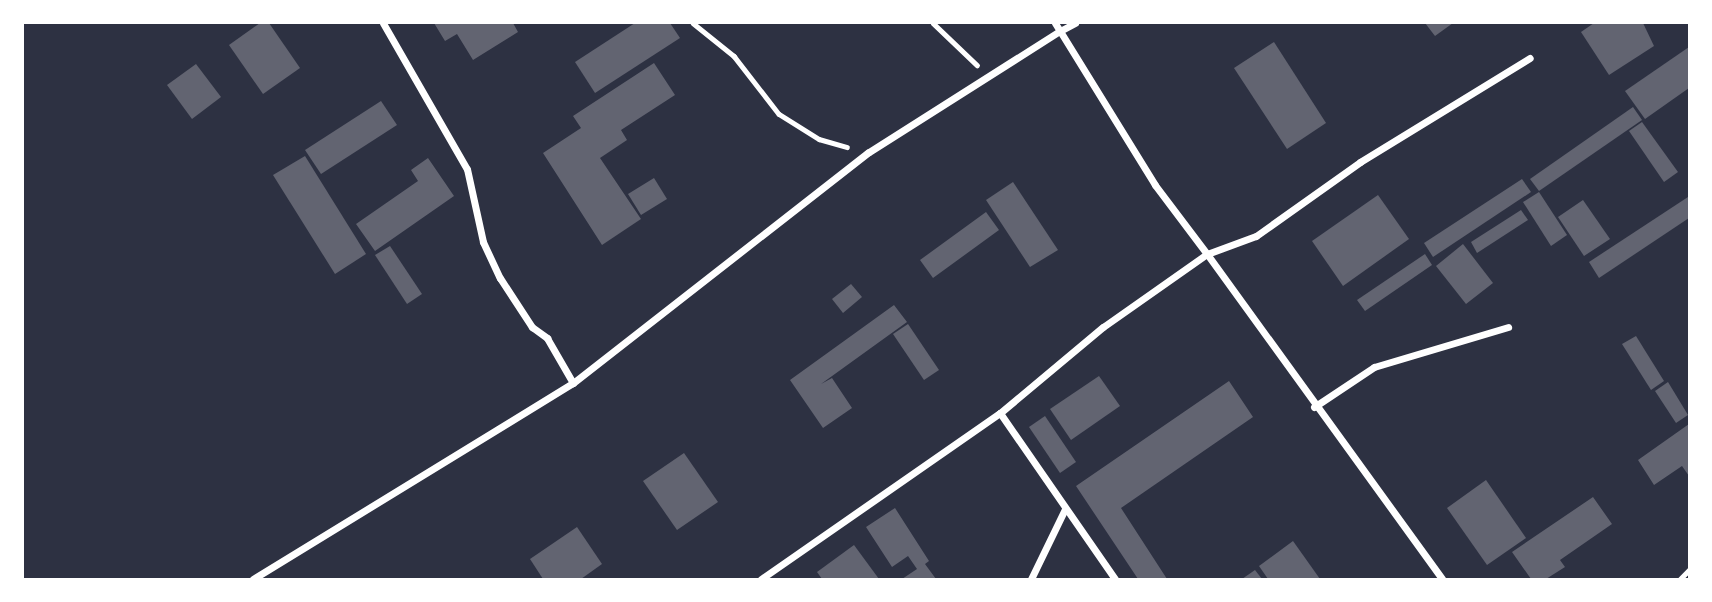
<!DOCTYPE html>
<html>
<head>
<meta charset="utf-8">
<style>
  body { margin:0 }
  #map { position:relative; width:1712px; height:602px; overflow:hidden; background:#2d3142; font-family:"Public Sans",sans-serif }
  div>[style] { position:absolute }
  [style*='--x'] { left:calc(var(--x)*1px); top:calc(var(--y)*1px); width:calc(var(--w)*1px); rotate:calc(var(--a)*1deg) }
  .building>* { inset:0; background:#626471 }
  .path>* { height:4.5px; margin:-2.25px; padding:0 2.25px; transform-origin:2.25px; border-radius:2.25px; background:#fff }
  .minor>* { height:7px; margin:-3.5px; padding:0 3.5px; transform-origin:3.5px; border-radius:3.5px; background:#fff }
  span { translate:-50% -50%; white-space:nowrap; text-align:center; line-height:1.15; -webkit-text-stroke:5px #fff; paint-order:stroke }
  .frame { position:absolute; inset:0; border:24px solid #fff; pointer-events:none }
</style>
</head>
<body>
<div id="map">
  <div class="building">
    <div style="clip-path:polygon(260px 23px,269px 23px,300px 68px,263px 94px,229px 45px)"></div>
    <div style="clip-path:polygon(434px 23px,513px 23px,518px 32px,473px 60px,457px 34px,445px 41px)"></div>
    <div style="clip-path:polygon(635px 23px,670px 23px,680px 38px,595px 93px,575px 62px)"></div>
    <div style="clip-path:polygon(1425px 23px,1453px 23px,1435px 36px)"></div>
    <div style="clip-path:polygon(1594px 23px,1643px 23px,1654px 46px,1609px 75px,1581px 32px)"></div>
    <div style="clip-path:polygon(1274px 42px,1326px 123px,1287px 149px,1234px 68px)"></div>
    <div style="clip-path:polygon(1689px 47px,1689px 88px,1645px 119px,1625px 91px)"></div>
    <div style="clip-path:polygon(654px 63px,675px 95px,621px 130px,627px 140px,600px 158px,641px 219px,602px 245px,543px 153px,581px 128px,573px 116px)"></div>
    <div style="clip-path:polygon(196px 64px,221px 97px,192px 119px,167px 85px)"></div>
    <div style="clip-path:polygon(381px 101px,397px 125px,321px 174px,305px 150px)"></div>
    <div style="clip-path:polygon(1633px 107px,1642px 120px,1539px 191px,1530px 179px)"></div>
    <div style="clip-path:polygon(1642px 122px,1678px 172px,1664px 182px,1629px 131px)"></div>
    <div style="clip-path:polygon(305px 156px,366px 254px,335px 274px,273px 175px)"></div>
    <div style="clip-path:polygon(428px 158px,454px 196px,375px 251px,356px 224px,418px 181px,411px 170px)"></div>
    <div style="clip-path:polygon(654px 178px,667px 199px,641px 215px,628px 194px)"></div>
    <div style="clip-path:polygon(1522px 179px,1531px 192px,1433px 257px,1424px 243px)"></div>
    <div style="clip-path:polygon(1013px 182px,1058px 250px,1030px 267px,986px 200px)"></div>
    <div style="clip-path:polygon(1539px 192px,1567px 235px,1551px 246px,1523px 202px)"></div>
    <div style="clip-path:polygon(1378px 195px,1409px 239px,1343px 286px,1312px 241px)"></div>
    <div style="clip-path:polygon(1688px 197px,1689px 218px,1599px 278px,1589px 262px)"></div>
    <div style="clip-path:polygon(1583px 200px,1610px 239px,1584px 256px,1558px 217px)"></div>
    <div style="clip-path:polygon(1521px 210px,1528px 220px,1477px 253px,1471px 242px)"></div>
    <div style="clip-path:polygon(986px 212px,999px 230px,933px 278px,920px 260px)"></div>
    <div style="clip-path:polygon(1463px 244px,1493px 283px,1466px 304px,1436px 266px)"></div>
    <div style="clip-path:polygon(390px 246px,422px 294px,407px 304px,375px 255px)"></div>
    <div style="clip-path:polygon(1425px 254px,1432px 265px,1365px 311px,1357px 300px)"></div>
    <div style="clip-path:polygon(851px 284px,862px 297px,843px 313px,832px 299px)"></div>
    <div style="clip-path:polygon(894px 305px,907px 322px,821px 384px,832px 378px,852px 408px,823px 428px,790px 380px)"></div>
    <div style="clip-path:polygon(908px 324px,939px 370px,924px 380px,893px 334px)"></div>
    <div style="clip-path:polygon(1636px 336px,1664px 381px,1651px 390px,1622px 344px)"></div>
    <div style="clip-path:polygon(1099px 376px,1120px 406px,1071px 440px,1050px 409px)"></div>
    <div style="clip-path:polygon(1229px 381px,1253px 417px,1121px 508px,1167px 579px,1138px 579px,1076px 486px)"></div>
    <div style="clip-path:polygon(1668px 382px,1688px 415px,1676px 423px,1655px 391px)"></div>
    <div style="clip-path:polygon(1045px 416px,1076px 462px,1060px 473px,1029px 427px)"></div>
    <div style="clip-path:polygon(1689px 424px,1689px 476px,1682px 466px,1654px 485px,1638px 460px)"></div>
    <div style="clip-path:polygon(684px 453px,718px 502px,677px 530px,643px 481px)"></div>
    <div style="clip-path:polygon(1486px 480px,1526px 538px,1487px 565px,1447px 508px)"></div>
    <div style="clip-path:polygon(1593px 497px,1612px 524px,1560px 560px,1565px 567px,1546px 579px,1531px 579px,1512px 552px)"></div>
    <div style="clip-path:polygon(895px 508px,929px 561px,925px 564px,936px 579px,902px 579px,917px 569px,908px 556px,892px 567px,866px 527px)"></div>
    <div style="clip-path:polygon(577px 527px,602px 564px,581px 579px,543px 579px,530px 559px)"></div>
    <div style="clip-path:polygon(1293px 541px,1320px 579px,1268px 579px,1259px 566px)"></div>
    <div style="clip-path:polygon(854px 545px,879px 579px,822px 579px,817px 572px)"></div>
    <div style="clip-path:polygon(1255px 570px,1262px 579px,1242px 579px)"></div>
  </div>
  <div class="path">
    <div style="--x:693;--y:23;--w:53;--a:38.8"></div>
    <div style="--x:734;--y:56;--w:73;--a:52.2"></div>
    <div style="--x:779;--y:114;--w:47;--a:32"></div>
    <div style="--x:819;--y:139;--w:29;--a:16"></div>
    <div style="--x:933;--y:23;--w:61;--a:43.7"></div>
    <div style="--x:1680;--y:579;--w:13;--a:-45"></div>
  </div>
  <div class="minor">
    <div style="--x:383;--y:23;--w:168;--a:60.1"></div>
    <div style="--x:467;--y:169;--w:75;--a:77.6"></div>
    <div style="--x:483;--y:242;--w:40;--a:65"></div>
    <div style="--x:500;--y:278;--w:59;--a:56.9"></div>
    <div style="--x:532;--y:327;--w:19;--a:36"></div>
    <div style="--x:547;--y:338;--w:52;--a:60"></div>
    <div style="--x:1055;--y:23;--w:9;--a:58"></div>
    <div style="--x:1060;--y:31;--w:17;--a:-28"></div>
    <div style="--x:1314;--y:407;--w:72;--a:-33.7"></div>
    <div style="--x:1374;--y:367;--w:140;--a:-16.6"></div>
    <div style="--x:1000;--y:413;--w:202;--a:55.3"></div>
    <div style="--x:253;--y:579;--w:375;--a:-31.5"></div>
    <div style="--x:573;--y:383;--w:375;--a:-38"></div>
    <div style="--x:869;--y:152;--w:226;--a:-32.4"></div>
    <div style="--x:1060;--y:31;--w:181;--a:58.3"></div>
    <div style="--x:1155;--y:185;--w:86;--a:53"></div>
    <div style="--x:1207;--y:254;--w:52;--a:-20.2"></div>
    <div style="--x:1256;--y:236;--w:128;--a:-35.4"></div>
    <div style="--x:1360;--y:162;--w:199;--a:-31.5"></div>
    <div style="--x:761;--y:579;--w:291;--a:-34.8"></div>
    <div style="--x:1000;--y:413;--w:134;--a:-39.9"></div>
    <div style="--x:1103;--y:327;--w:127;--a:-35.1"></div>
    <div style="--x:1207;--y:254;--w:401;--a:54.1"></div>
    <div style="--x:1031;--y:579;--w:78;--a:-64.1"></div>
  </div>
  <div class="frame"></div>
</div>
</body>
</html>
